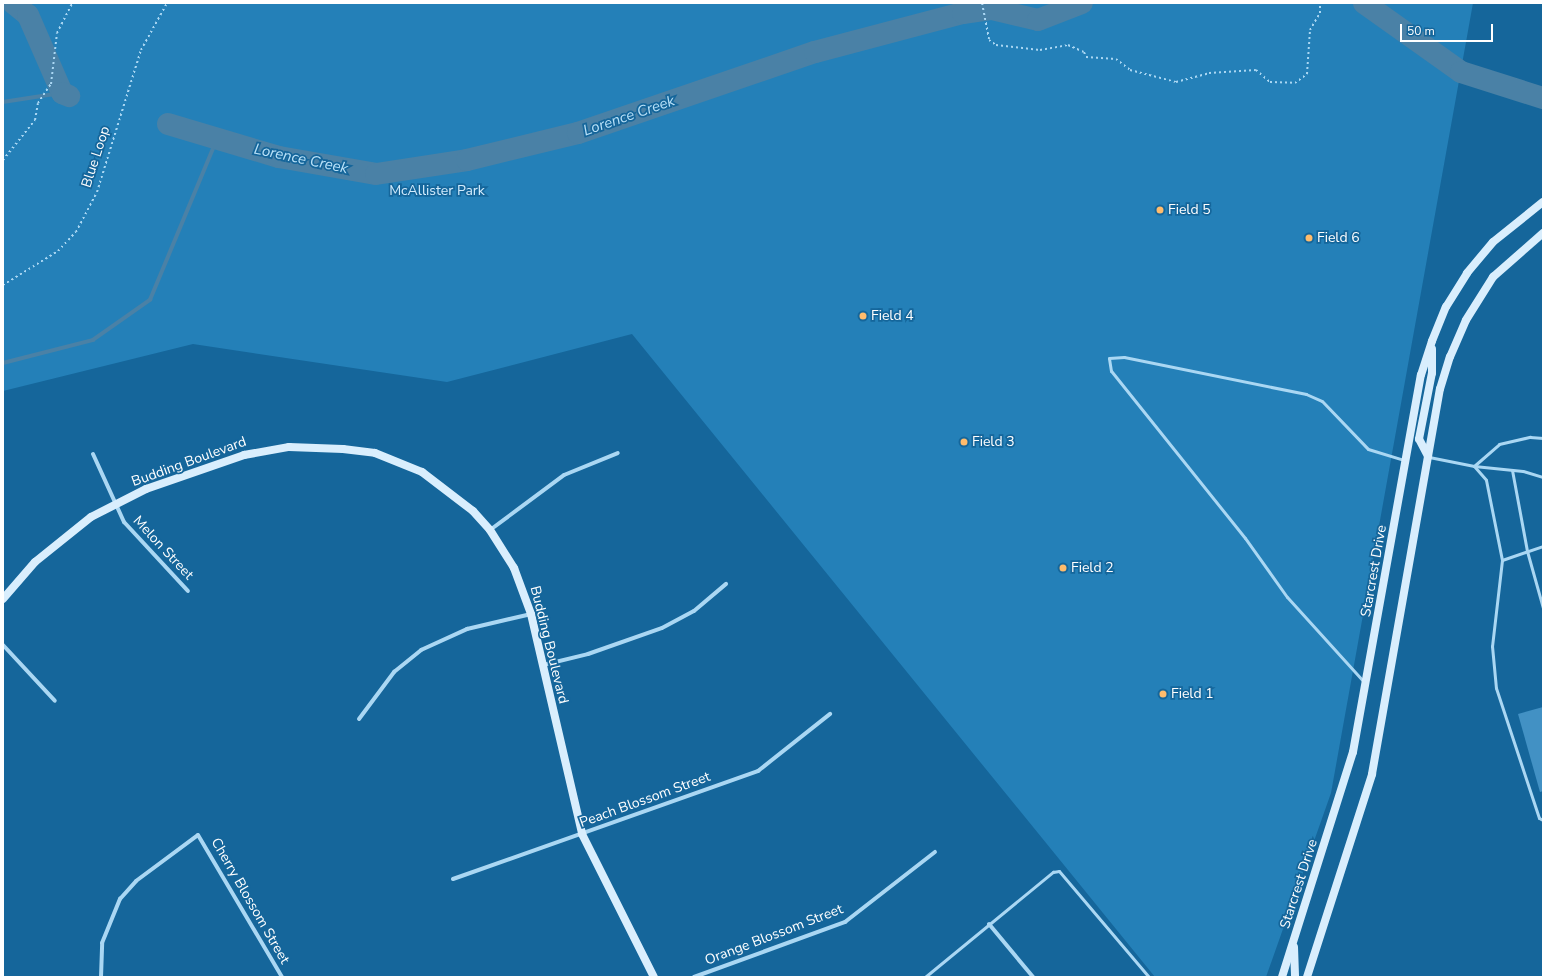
<!DOCTYPE html>
<html>
<head>
<meta charset="utf-8">
<style>
  body { margin:0 }
  #map { position:relative; width:1546px; height:980px; overflow:hidden; background:#15669b; font-family:"Nunito Sans",sans-serif }
  div>[style] { position:absolute }
  [style*='--x'] { left:calc(var(--x)*1px); top:calc(var(--y)*1px); width:calc(var(--w)*1px); rotate:calc(var(--a)*1deg) }
  .green>* { inset:0; background:#2480b8 }
  .stream>* { height:3.5px; margin:-1.75px; padding:0 1.75px; transform-origin:1.75px; border-radius:1.75px; background:#4a81a6 }
  .river>* { height:22px; margin:-11px; padding:0 11px; transform-origin:11px; border-radius:11px; background:#4a81a6 }
  .building>* { inset:0; background:#4291c4 }
  .path>* { height:2px; margin-top:-1px; transform-origin:0; background:repeating-linear-gradient(90deg,#aad7f3 0 2px,transparent 0 5px) }
  .lane>* { height:3px; margin:-1.5px; padding:0 1.5px; transform-origin:1.5px; border-radius:1.5px; background:#aad7f3 }
  .street>* { height:4px; margin:-2px; padding:0 2px; transform-origin:2px; border-radius:2px; background:#aad7f3 }
  .secondary>* { height:8px; margin:-4px; padding:0 4px; transform-origin:4px; border-radius:4px; background:#d9eefd }
  .dots>* { width:11px; height:11px; translate:-50% -50%; box-sizing:border-box; border:2px solid #15669b; border-radius:50% }
  span { translate:-50% -50%; white-space:nowrap; text-align:center; line-height:1.15; -webkit-text-stroke:3.5px #15669b; paint-order:stroke }
  .street-label { font-size:14px; color:#fff }
  .park-label { font-size:14px; color:#d2ecfd }
  .poi-label { font-size:14px; color:#fff }
  .left { translate:0 -50%; text-align:left }
  .water-label { font-size:15px; color:#bae2f9; font-style:italic }
  .frame { position:absolute; inset:0; border:4px solid #fff; pointer-events:none }
  .scale { position:absolute; left:1400px; top:24px; width:93px; height:18px; box-sizing:border-box; border:2px solid #fff; border-top:0; padding-left:5px; font-size:12px; line-height:14px; white-space:nowrap; color:#fff; -webkit-text-stroke:3px #15669b; paint-order:stroke }
</style>
</head>
<body>
<div id="map">
  <div class="green">
    <div style="clip-path:polygon(3px 3px,1473px 3px,1331px 793px,1266px 977px,1155px 977px,632px 334px,447px 382px,193px 344px,3px 391px)"></div>
  </div>
  <div class="stream">
    <div style="--x:3;--y:102;--w:60;--a:-8.7"></div>
    <div style="--x:3;--y:363;--w:93;--a:-14.3"></div>
    <div style="--x:93;--y:340;--w:70;--a:-35.1"></div>
    <div style="--x:150;--y:300;--w:174;--a:-67.4"></div>
  </div>
  <div class="river">
    <div style="--x:13;--y:3;--w:19;--a:39"></div>
    <div style="--x:28;--y:15;--w:85;--a:66.4"></div>
    <div style="--x:62;--y:93;--w:8;--a:23"></div>
    <div style="--x:1364;--y:3;--w:119;--a:35.4"></div>
    <div style="--x:1461;--y:72;--w:86;--a:17.6"></div>
    <div style="--x:168;--y:124;--w:116;--a:16.6"></div>
    <div style="--x:279;--y:157;--w:98;--a:9.9"></div>
    <div style="--x:376;--y:174;--w:92;--a:-8.7"></div>
    <div style="--x:467;--y:160;--w:114;--a:-13.7"></div>
    <div style="--x:578;--y:133;--w:250;--a:-18.9"></div>
    <div style="--x:815;--y:52;--w:153;--a:-14.8"></div>
    <div style="--x:963;--y:13;--w:29;--a:-8"></div>
    <div style="--x:992;--y:9;--w:47;--a:13.4"></div>
    <div style="--x:1038;--y:20;--w:47;--a:-21.1"></div>
  </div>
  <div class="building">
    <div style="clip-path:polygon(1543px 707px,1543px 791px,1540px 792px,1518px 714px)"></div>
  </div>
  <div class="path">
    <div style="--x:982;--y:3;--w:38;--a:79"></div>
    <div style="--x:989;--y:40;--w:9;--a:36"></div>
    <div style="--x:996;--y:45;--w:44;--a:6.5"></div>
    <div style="--x:1040;--y:50;--w:28;--a:-10"></div>
    <div style="--x:1068;--y:45;--w:17;--a:24"></div>
    <div style="--x:1084;--y:52;--w:5;--a:68"></div>
    <div style="--x:1086;--y:57;--w:30;--a:4"></div>
    <div style="--x:1116;--y:59;--w:18;--a:38"></div>
    <div style="--x:1130;--y:70;--w:48;--a:14.6"></div>
    <div style="--x:1176;--y:82;--w:34;--a:-15"></div>
    <div style="--x:1209;--y:73;--w:47;--a:-3.7"></div>
    <div style="--x:1256;--y:70;--w:18;--a:41"></div>
    <div style="--x:1270;--y:82;--w:25;--a:2"></div>
    <div style="--x:1295;--y:83;--w:15;--a:-37"></div>
    <div style="--x:1307;--y:74;--w:44;--a:-86.1"></div>
    <div style="--x:1310;--y:30;--w:20;--a:-60"></div>
    <div style="--x:1320;--y:13;--w:10;--a:-90"></div>
    <div style="--x:3;--y:160;--w:51;--a:-51.3"></div>
    <div style="--x:35;--y:120;--w:17;--a:-80"></div>
    <div style="--x:38;--y:103;--w:23;--a:-56"></div>
    <div style="--x:51;--y:84;--w:51;--a:-83.3"></div>
    <div style="--x:57;--y:33;--w:34;--a:-63"></div>
    <div style="--x:3;--y:285;--w:65;--a:-31.7"></div>
    <div style="--x:58;--y:251;--w:26;--a:-47"></div>
    <div style="--x:76;--y:232;--w:45;--a:-62.3"></div>
    <div style="--x:97;--y:192;--w:149;--a:-72.8"></div>
    <div style="--x:141;--y:50;--w:54;--a:-61"></div>
  </div>
  <div class="lane">
    <div style="--x:1429;--y:457;--w:46;--a:11.3"></div>
    <div style="--x:1474;--y:466;--w:18;--a:49"></div>
    <div style="--x:1486;--y:480;--w:82;--a:78.7"></div>
    <div style="--x:1502;--y:560;--w:87;--a:96.6"></div>
    <div style="--x:1492;--y:646;--w:42;--a:84.6"></div>
    <div style="--x:1496;--y:688;--w:137;--a:71.7"></div>
    <div style="--x:1539;--y:818;--w:4;--a:27"></div>
    <div style="--x:1474;--y:466;--w:33;--a:-41"></div>
    <div style="--x:1499;--y:444;--w:32;--a:-13"></div>
    <div style="--x:1530;--y:437;--w:13;--a:4"></div>
    <div style="--x:1474;--y:466;--w:49;--a:5.8"></div>
    <div style="--x:1523;--y:471;--w:21;--a:17"></div>
    <div style="--x:1512;--y:470;--w:82;--a:79.5"></div>
    <div style="--x:1527;--y:551;--w:59;--a:74.3"></div>
    <div style="--x:1502;--y:560;--w:43;--a:-18.9"></div>
    <div style="--x:1365;--y:683;--w:116;--a:-132.2"></div>
    <div style="--x:1287;--y:597;--w:72;--a:-125.4"></div>
    <div style="--x:1245;--y:538;--w:214;--a:-128.7"></div>
    <div style="--x:1111;--y:371;--w:13;--a:-99"></div>
    <div style="--x:1109;--y:358;--w:15;--a:-4"></div>
    <div style="--x:1124;--y:357;--w:186;--a:11.5"></div>
    <div style="--x:1306;--y:394;--w:17;--a:24"></div>
    <div style="--x:1322;--y:401;--w:66;--a:46.2"></div>
    <div style="--x:1368;--y:449;--w:38;--a:17"></div>
    <div style="--x:925;--y:977;--w:166;--a:-39.4"></div>
    <div style="--x:1053;--y:872;--w:6;--a:-9"></div>
    <div style="--x:1059;--y:871;--w:139;--a:49.7"></div>
  </div>
  <div class="street">
    <div style="--x:93;--y:454;--w:75;--a:65.5"></div>
    <div style="--x:124;--y:522;--w:94;--a:47.2"></div>
    <div style="--x:490;--y:530;--w:92;--a:-36.6"></div>
    <div style="--x:564;--y:475;--w:58;--a:-22.2"></div>
    <div style="--x:3;--y:645;--w:76;--a:47.1"></div>
    <div style="--x:543;--y:665;--w:46;--a:-13.7"></div>
    <div style="--x:588;--y:654;--w:78;--a:-19.4"></div>
    <div style="--x:662;--y:628;--w:36;--a:-28"></div>
    <div style="--x:694;--y:611;--w:42;--a:-40.2"></div>
    <div style="--x:359;--y:719;--w:59;--a:-53.3"></div>
    <div style="--x:394;--y:672;--w:35;--a:-39"></div>
    <div style="--x:421;--y:650;--w:51;--a:-24.5"></div>
    <div style="--x:467;--y:629;--w:66;--a:-13.2"></div>
    <div style="--x:453;--y:879;--w:324;--a:-19.5"></div>
    <div style="--x:758;--y:771;--w:92;--a:-38.4"></div>
    <div style="--x:989;--y:924;--w:69;--a:50.3"></div>
    <div style="--x:101;--y:977;--w:34;--a:-88"></div>
    <div style="--x:102;--y:943;--w:48;--a:-67.8"></div>
    <div style="--x:120;--y:899;--w:24;--a:-48"></div>
    <div style="--x:136;--y:881;--w:77;--a:-36.6"></div>
    <div style="--x:198;--y:835;--w:165;--a:59.4"></div>
    <div style="--x:694;--y:977;--w:161;--a:-20"></div>
    <div style="--x:845;--y:922;--w:114;--a:-37.9"></div>
  </div>
  <div class="secondary">
    <div style="--x:1428;--y:456;--w:19;--a:-118"></div>
    <div style="--x:1419;--y:439;--w:67;--a:-78.9"></div>
    <div style="--x:1432;--y:373;--w:24;--a:-90"></div>
    <div style="--x:3;--y:599;--w:49;--a:-49.1"></div>
    <div style="--x:35;--y:562;--w:72;--a:-38.8"></div>
    <div style="--x:91;--y:517;--w:62;--a:-27"></div>
    <div style="--x:146;--y:489;--w:104;--a:-19.1"></div>
    <div style="--x:244;--y:455;--w:46;--a:-10.1"></div>
    <div style="--x:289;--y:447;--w:54;--a:2.1"></div>
    <div style="--x:343;--y:449;--w:32;--a:7"></div>
    <div style="--x:375;--y:453;--w:51;--a:22"></div>
    <div style="--x:422;--y:472;--w:64;--a:37.4"></div>
    <div style="--x:473;--y:511;--w:25;--a:48"></div>
    <div style="--x:490;--y:530;--w:45;--a:57.7"></div>
    <div style="--x:514;--y:568;--w:49;--a:69.7"></div>
    <div style="--x:531;--y:614;--w:226;--a:76.9"></div>
    <div style="--x:582;--y:834;--w:160;--a:63.3"></div>
    <div style="--x:1294;--y:947;--w:30;--a:88"></div>
    <div style="--x:1282;--y:977;--w:236;--a:-72.5"></div>
    <div style="--x:1353;--y:752;--w:383;--a:-79.8"></div>
    <div style="--x:1421;--y:375;--w:36;--a:-72"></div>
    <div style="--x:1432;--y:341;--w:37;--a:-68"></div>
    <div style="--x:1446;--y:307;--w:40;--a:-58"></div>
    <div style="--x:1467;--y:273;--w:40;--a:-50"></div>
    <div style="--x:1493;--y:242;--w:64;--a:-38.7"></div>
    <div style="--x:1307;--y:977;--w:213;--a:-72.2"></div>
    <div style="--x:1372;--y:774;--w:391;--a:-80"></div>
    <div style="--x:1440;--y:389;--w:34;--a:-73"></div>
    <div style="--x:1450;--y:357;--w:40;--a:-66.6"></div>
    <div style="--x:1466;--y:320;--w:51;--a:-57.9"></div>
    <div style="--x:1493;--y:277;--w:67;--a:-41.3"></div>
  </div>
  <div class="dots">
    <div style="left:1160px;top:210px;background:#ffbc6c"></div>
    <div style="left:1309px;top:238px;background:#ffbc6c"></div>
    <div style="left:863px;top:316px;background:#ffbc6c"></div>
    <div style="left:964px;top:442px;background:#ffbc6c"></div>
    <div style="left:1063px;top:568px;background:#ffbc6c"></div>
    <div style="left:1163px;top:694px;background:#ffbc6c"></div>
  </div>
  <div class="street-label">
    <span style="left:96px;top:157px;rotate:-72deg">Blue Loop</span>
    <span style="left:189px;top:462px;rotate:-20deg">Budding Boulevard</span>
    <span style="left:163px;top:548px;rotate:47deg">Melon Street</span>
    <span style="left:1374px;top:571px;rotate:-80deg">Starcrest Drive</span>
    <span style="left:549px;top:645px;rotate:76deg">Budding Boulevard</span>
    <span style="left:645px;top:800px;rotate:-20deg">Peach Blossom Street</span>
    <span style="left:1299px;top:884px;rotate:-72deg">Starcrest Drive</span>
    <span style="left:250px;top:901px;rotate:60deg">Cherry Blossom Street</span>
    <span style="left:774px;top:935px;rotate:-21deg">Orange Blossom Street</span>
  </div>
  <div class="park-label">
    <span style="left:437px;top:191px">McAllister Park</span>
  </div>
  <div class="poi-label">
    <span class="left" style="left:1168px;top:210px">Field 5</span>
    <span class="left" style="left:1317px;top:238px">Field 6</span>
    <span class="left" style="left:871px;top:316px">Field 4</span>
    <span class="left" style="left:972px;top:442px">Field 3</span>
    <span class="left" style="left:1071px;top:568px">Field 2</span>
    <span class="left" style="left:1171px;top:694px">Field 1</span>
  </div>
  <div class="water-label">
    <span style="left:629px;top:116px;rotate:-19deg">Lorence Creek</span>
    <span style="left:301px;top:159px;rotate:12deg">Lorence Creek</span>
  </div>
  <div class="frame"></div>
  <div class="scale">50 m</div>
</div>
</body>
</html>
